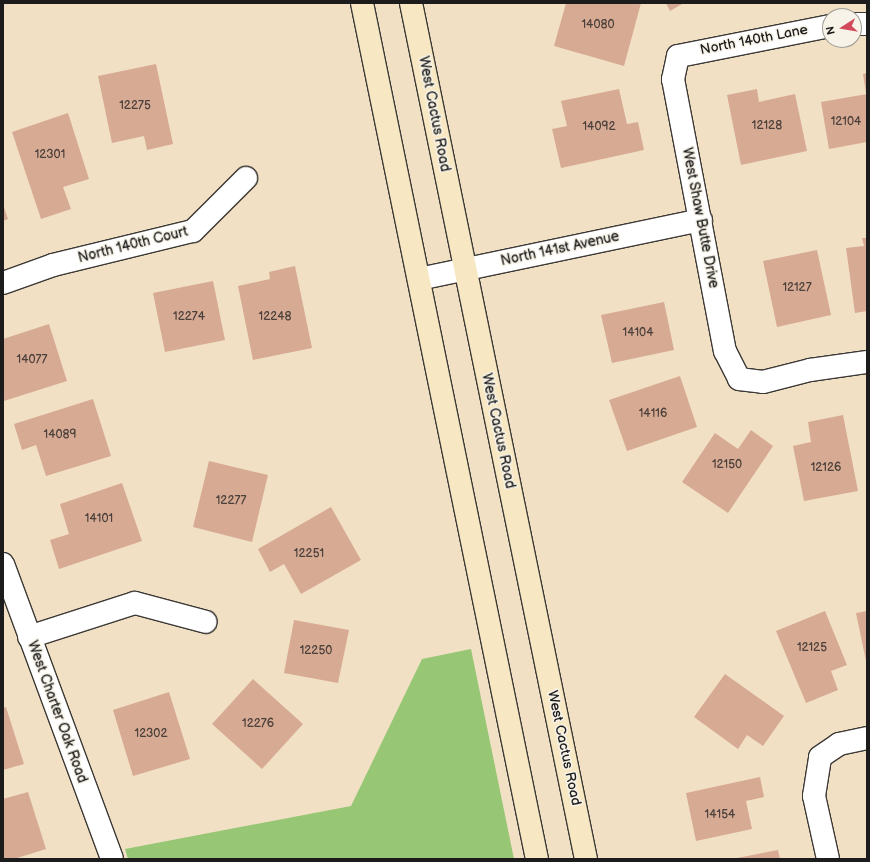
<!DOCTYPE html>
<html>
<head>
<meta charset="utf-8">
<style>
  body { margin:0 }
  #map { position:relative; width:870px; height:862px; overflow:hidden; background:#f2e0c5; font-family:"Balsamiq Sans",sans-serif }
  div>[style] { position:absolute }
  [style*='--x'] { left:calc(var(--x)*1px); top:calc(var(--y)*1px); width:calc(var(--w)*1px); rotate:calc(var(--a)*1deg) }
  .green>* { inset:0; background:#97c674 }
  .building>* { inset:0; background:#d7aa94 }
  .roads { filter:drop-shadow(1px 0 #3c3935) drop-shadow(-1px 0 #3c3935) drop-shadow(0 1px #3c3935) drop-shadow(0 -1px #3c3935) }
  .street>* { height:22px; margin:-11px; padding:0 11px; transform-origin:11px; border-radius:11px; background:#fff }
  .secondary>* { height:22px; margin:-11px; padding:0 11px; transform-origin:11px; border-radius:11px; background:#f7e8c3 }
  span { translate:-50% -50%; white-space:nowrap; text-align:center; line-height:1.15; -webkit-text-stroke:3px #f7f3e8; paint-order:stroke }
  .number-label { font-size:12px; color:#4b403a }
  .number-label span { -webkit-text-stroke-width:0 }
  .street-label { font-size:14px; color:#1c1c1c }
  .frame { position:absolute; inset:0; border:4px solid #1c1c1c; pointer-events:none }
  .north { position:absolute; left:822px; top:8px; width:40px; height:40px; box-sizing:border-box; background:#f7f3e8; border:1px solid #9f9d96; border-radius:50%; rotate:258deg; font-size:11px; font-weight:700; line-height:16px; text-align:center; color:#1c1c1c }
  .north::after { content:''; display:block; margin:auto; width:14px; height:18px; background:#d1495b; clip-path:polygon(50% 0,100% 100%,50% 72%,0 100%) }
</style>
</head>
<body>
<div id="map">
  <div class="green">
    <div style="clip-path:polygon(471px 649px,514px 859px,128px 859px,125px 849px,351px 806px,422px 659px)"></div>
  </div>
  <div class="building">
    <div style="clip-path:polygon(566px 3px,641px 3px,624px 66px,554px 46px)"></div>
    <div style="clip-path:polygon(666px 3px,684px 3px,670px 11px)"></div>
    <div style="clip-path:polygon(156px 64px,173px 144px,147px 150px,144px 136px,112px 143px,98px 76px)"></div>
    <div style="clip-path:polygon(867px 73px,867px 93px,866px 93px,863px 74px)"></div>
    <div style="clip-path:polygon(619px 89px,627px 124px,638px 122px,644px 150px,561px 168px,552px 129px,567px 126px,561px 101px)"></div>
    <div style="clip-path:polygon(757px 89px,759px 102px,795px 94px,807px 151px,741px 165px,727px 95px)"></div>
    <div style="clip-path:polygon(867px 94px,867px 142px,829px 149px,821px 102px)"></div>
    <div style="clip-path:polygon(68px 113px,89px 179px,63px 187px,71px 209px,41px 219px,12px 132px)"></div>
    <div style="clip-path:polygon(3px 204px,8px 219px,3px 221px)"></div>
    <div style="clip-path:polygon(862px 238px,867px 238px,867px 311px,855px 313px,846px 248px,864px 246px)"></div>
    <div style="clip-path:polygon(817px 250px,831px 315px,777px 327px,763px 261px)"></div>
    <div style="clip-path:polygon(295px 266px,312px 348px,253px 360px,238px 286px,270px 279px,269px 272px)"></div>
    <div style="clip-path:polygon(213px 281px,225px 340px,165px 352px,153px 293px)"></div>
    <div style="clip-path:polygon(664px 302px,674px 350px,612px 363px,601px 315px)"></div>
    <div style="clip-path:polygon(49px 324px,67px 381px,4px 401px,3px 339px)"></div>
    <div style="clip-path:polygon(680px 376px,697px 427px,627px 451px,609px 400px)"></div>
    <div style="clip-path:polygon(93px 399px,111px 456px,46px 476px,36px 445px,22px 450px,14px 424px)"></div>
    <div style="clip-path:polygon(843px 415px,858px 491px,804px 501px,793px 446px,811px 442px,808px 422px)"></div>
    <div style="clip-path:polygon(751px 430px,773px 446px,728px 513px,682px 482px,715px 433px,738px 449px)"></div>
    <div style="clip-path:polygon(209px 461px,268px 475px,252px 542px,193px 527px)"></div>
    <div style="clip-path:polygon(122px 483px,142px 541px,59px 569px,50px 540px,69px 534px,60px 504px)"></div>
    <div style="clip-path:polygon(331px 507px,361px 560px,301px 594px,284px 564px,270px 572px,258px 549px)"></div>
    <div style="clip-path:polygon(825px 611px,847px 665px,831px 671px,838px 690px,806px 703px,776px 631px)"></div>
    <div style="clip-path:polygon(867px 611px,867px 661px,866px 661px,856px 613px)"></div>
    <div style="clip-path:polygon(294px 620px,349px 630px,338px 683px,284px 673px)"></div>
    <div style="clip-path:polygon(725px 674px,784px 716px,763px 746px,747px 735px,738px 749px,694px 717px)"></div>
    <div style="clip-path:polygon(253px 679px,303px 724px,262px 769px,212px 724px)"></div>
    <div style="clip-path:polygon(169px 692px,190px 759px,133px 776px,113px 710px)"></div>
    <div style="clip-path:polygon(6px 707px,24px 764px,3px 770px,3px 708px)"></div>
    <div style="clip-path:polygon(760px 777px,764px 797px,746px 801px,752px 829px,696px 841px,686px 793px)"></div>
    <div style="clip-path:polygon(28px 792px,46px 849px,14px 859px,3px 859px,3px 799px)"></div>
    <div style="clip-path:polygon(778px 850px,780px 859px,737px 859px,737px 858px)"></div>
  </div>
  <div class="roads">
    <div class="street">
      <div style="--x:854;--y:24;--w:13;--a:0"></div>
      <div style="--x:830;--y:26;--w:155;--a:168.8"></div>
      <div style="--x:678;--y:56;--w:24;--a:102"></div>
      <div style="--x:673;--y:79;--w:277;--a:79.2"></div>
      <div style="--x:725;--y:351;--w:31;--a:63"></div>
      <div style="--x:739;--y:379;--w:24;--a:7"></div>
      <div style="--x:763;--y:382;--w:49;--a:-14.3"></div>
      <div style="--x:810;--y:370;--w:58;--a:-8"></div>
      <div style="--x:419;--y:279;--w:288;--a:-11.8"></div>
      <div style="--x:3;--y:283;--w:53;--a:-19.8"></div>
      <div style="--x:53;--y:265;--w:144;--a:-13.7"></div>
      <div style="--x:193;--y:231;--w:75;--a:-45"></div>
      <div style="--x:3;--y:564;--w:314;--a:69.7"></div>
      <div style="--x:29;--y:637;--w:111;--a:-17.8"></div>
      <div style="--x:135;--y:603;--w:73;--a:15"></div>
      <div style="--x:828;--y:859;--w:65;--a:-102.5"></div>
      <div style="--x:814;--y:796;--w:39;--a:-81"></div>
      <div style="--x:820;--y:757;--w:23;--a:-34"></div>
      <div style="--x:839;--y:744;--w:29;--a:-12"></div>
    </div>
    <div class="secondary">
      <div style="--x:362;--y:3;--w:874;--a:78.45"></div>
      <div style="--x:411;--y:3;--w:874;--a:78.45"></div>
    </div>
  </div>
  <div class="number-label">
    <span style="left:598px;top:25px">14080</span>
    <span style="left:135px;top:106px">12275</span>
    <span style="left:846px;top:122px">12104</span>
    <span style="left:767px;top:126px">12128</span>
    <span style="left:599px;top:127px">14092</span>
    <span style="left:50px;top:155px">12301</span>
    <span style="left:797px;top:288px">12127</span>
    <span style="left:189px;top:317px">12274</span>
    <span style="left:275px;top:317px">12248</span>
    <span style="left:638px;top:333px">14104</span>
    <span style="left:32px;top:360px">14077</span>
    <span style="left:653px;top:414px">14116</span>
    <span style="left:60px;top:435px">14089</span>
    <span style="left:727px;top:465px">12150</span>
    <span style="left:826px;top:468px">12126</span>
    <span style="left:231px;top:501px">12277</span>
    <span style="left:99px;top:519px">14101</span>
    <span style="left:309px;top:554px">12251</span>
    <span style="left:812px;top:648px">12125</span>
    <span style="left:316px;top:651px">12250</span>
    <span style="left:258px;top:724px">12276</span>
    <span style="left:151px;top:734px">12302</span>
    <span style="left:720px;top:815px">14154</span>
  </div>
  <div class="street-label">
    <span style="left:754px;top:40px;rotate:-11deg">North 140th Lane</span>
    <span style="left:434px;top:114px;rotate:79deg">West Cactus Road</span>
    <span style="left:700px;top:218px;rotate:79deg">West Shaw Butte Drive</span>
    <span style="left:133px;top:245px;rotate:-14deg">North 140th Court</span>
    <span style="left:560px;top:249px;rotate:-12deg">North 141st Avenue</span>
    <span style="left:498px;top:431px;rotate:78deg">West Cactus Road</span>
    <span style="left:57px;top:712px;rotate:70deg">West Charter Oak Road</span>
    <span style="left:564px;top:748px;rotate:78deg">West Cactus Road</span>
  </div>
  <div class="frame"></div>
  <div class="north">N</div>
</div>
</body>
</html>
